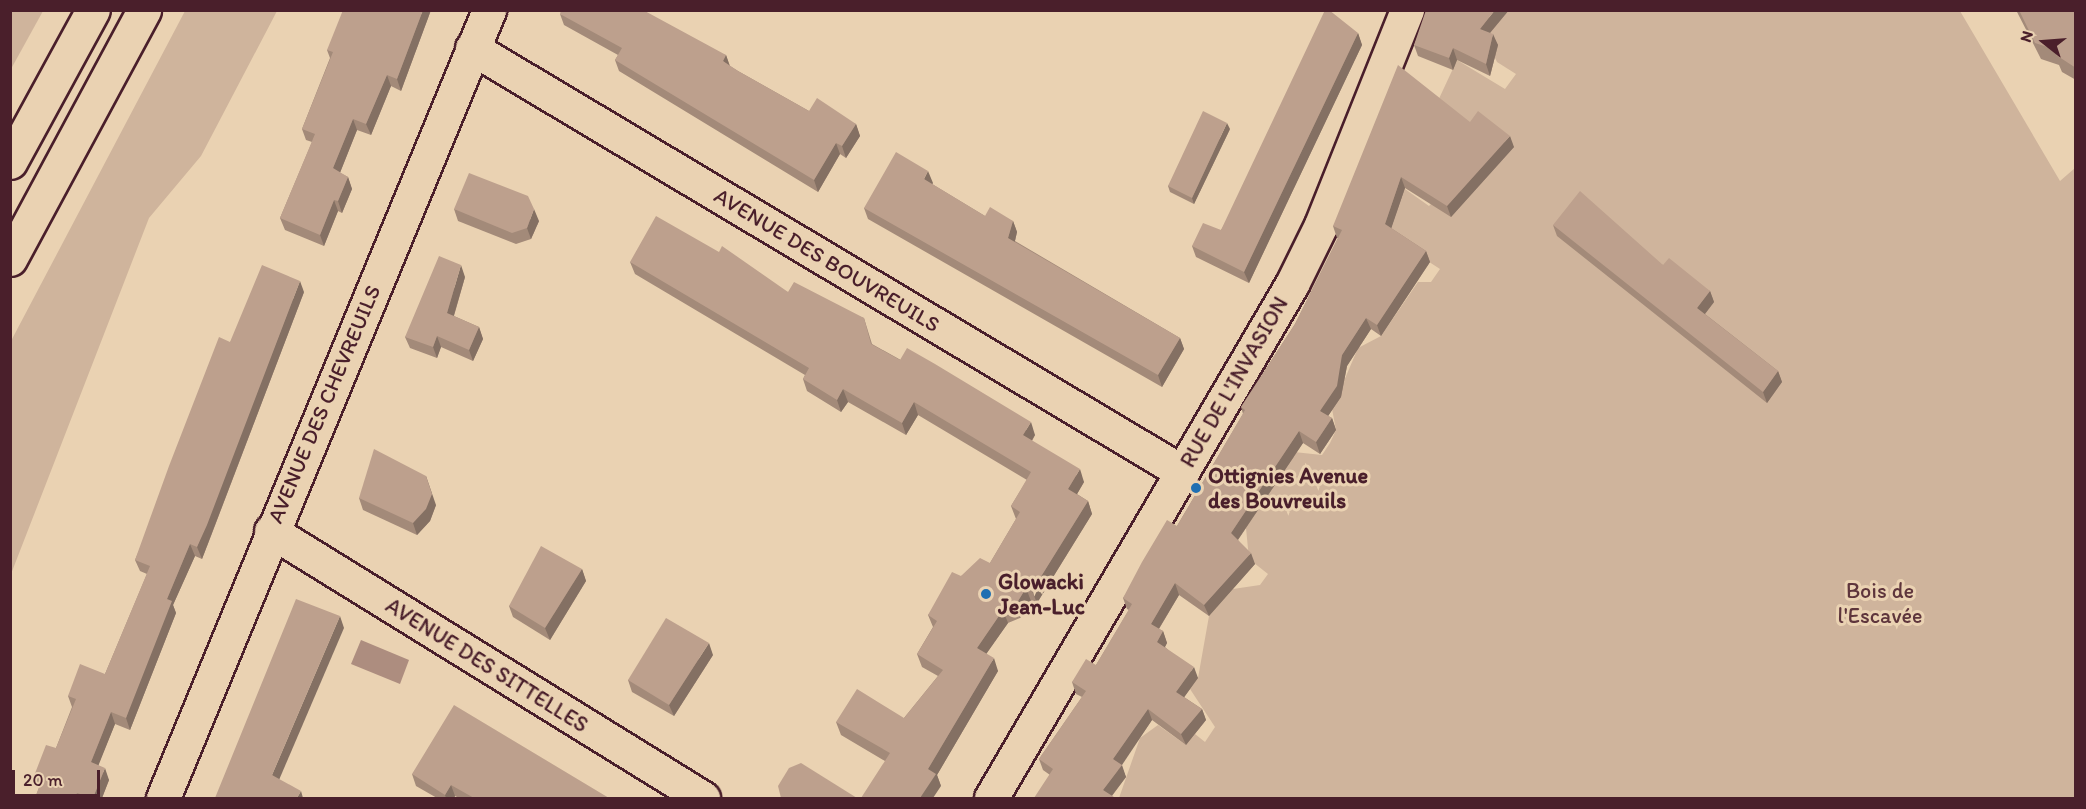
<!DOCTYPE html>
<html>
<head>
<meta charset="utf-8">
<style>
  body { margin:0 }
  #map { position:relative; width:2086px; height:809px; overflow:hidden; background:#ead2b2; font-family:Itim,sans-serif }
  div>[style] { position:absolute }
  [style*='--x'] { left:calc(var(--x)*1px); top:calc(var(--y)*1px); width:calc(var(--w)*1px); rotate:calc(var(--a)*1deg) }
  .green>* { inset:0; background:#cfb49c }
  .water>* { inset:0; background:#ad8d7f }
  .roads { filter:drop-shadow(2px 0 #4a1f2b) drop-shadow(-2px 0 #4a1f2b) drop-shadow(0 2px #4a1f2b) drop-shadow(0 -2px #4a1f2b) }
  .minor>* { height:33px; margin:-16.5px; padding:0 16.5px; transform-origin:16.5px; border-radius:16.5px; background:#ead2b2 }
  .trunk>* { height:33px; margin:-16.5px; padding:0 16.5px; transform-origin:16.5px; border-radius:16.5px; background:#ead2b2 }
  .wall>* { inset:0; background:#a38a79 }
  .shaded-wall>* { inset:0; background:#847063 }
  .building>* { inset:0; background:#bda08d }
  .dots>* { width:16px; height:16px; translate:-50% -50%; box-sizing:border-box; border:3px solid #ead2b2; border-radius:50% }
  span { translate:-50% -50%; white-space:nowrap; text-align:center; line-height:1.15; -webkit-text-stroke:6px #ead2b2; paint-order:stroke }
  .street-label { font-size:22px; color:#4a1f2b }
  .poi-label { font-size:22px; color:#4a1f2b; font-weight:700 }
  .left { translate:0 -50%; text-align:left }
  .park-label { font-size:22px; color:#5e353c }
  .frame { position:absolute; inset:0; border:12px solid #4a1f2b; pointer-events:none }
  .north { position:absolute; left:2014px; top:12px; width:60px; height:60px; -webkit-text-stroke:4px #ead2b2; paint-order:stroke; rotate:287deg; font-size:16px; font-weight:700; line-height:24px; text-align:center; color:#4a1f2b }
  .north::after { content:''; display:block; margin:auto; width:21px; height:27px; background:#4a1f2b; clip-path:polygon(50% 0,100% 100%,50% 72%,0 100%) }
  .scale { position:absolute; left:12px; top:770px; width:88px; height:27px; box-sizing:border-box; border:3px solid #4a1f2b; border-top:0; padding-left:8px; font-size:18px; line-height:21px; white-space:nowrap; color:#4a1f2b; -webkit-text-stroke:4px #ead2b2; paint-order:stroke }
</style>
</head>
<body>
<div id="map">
  <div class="green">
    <div style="clip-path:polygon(11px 10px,43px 11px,11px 69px,10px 11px)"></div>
    <div style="clip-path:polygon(1509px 10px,1960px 11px,2060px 181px,2075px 168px,2075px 798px,1119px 798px,1140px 738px,1158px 725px,1186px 745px,1195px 734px,1205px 742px,1215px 727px,1190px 689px,1198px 678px,1209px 616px,1233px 589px,1260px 585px,1268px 574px,1249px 559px,1246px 528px,1294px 452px,1322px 455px,1330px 443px,1336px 430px,1332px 409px,1358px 348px,1381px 336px,1418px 282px,1431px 282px,1440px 269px,1380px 230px,1405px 189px,1429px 206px,1433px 202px,1423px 133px,1457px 60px,1505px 89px,1516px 74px,1497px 62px,1485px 37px)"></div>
    <div style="clip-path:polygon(185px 11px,277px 11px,201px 156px,149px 218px,11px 574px,11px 341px)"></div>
  </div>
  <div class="water">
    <div style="clip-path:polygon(361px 640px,409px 660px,400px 684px,351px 664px)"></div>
  </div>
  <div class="roads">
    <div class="minor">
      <div style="--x:472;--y:48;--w:827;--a:30.84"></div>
      <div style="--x:271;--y:531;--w:508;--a:31.72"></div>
      <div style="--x:163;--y:798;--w:853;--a:-67.52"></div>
      <div style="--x:991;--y:798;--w:596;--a:-59.65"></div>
      <div style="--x:1292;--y:284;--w:66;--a:-63.8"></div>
      <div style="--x:1321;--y:225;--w:232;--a:-68.2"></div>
    </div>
    <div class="trunk">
      <div style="--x:10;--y:162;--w:173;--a:-61.4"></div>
      <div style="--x:10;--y:259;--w:283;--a:-61.7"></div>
    </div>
  </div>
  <div class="wall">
    <div style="clip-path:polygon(431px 10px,401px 91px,391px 86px,371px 135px,357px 130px,340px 173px,348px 177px,352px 189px,342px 213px,338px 211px,324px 246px,285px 230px,280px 218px,312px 142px,306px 140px,302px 129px,330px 58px,327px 50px)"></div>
    <div style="clip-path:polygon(1509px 10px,1490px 33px,1498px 45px,1490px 76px,1457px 60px,1453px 70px,1418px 56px,1414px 45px)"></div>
    <div style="clip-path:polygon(2016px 10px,2076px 10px,2076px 80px,2062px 72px,2059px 65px,2041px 59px)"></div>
    <div style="clip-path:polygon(560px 14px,726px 55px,730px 66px,738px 71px,809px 111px,856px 124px,860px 136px,846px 158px,840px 154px,818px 192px,619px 71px,615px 60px,618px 55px,564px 25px)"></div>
    <div style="clip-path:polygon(1358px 33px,1362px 45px,1249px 283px,1196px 257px,1192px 246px,1221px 230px)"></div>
    <div style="clip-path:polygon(1470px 122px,1514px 147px,1451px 217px,1405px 188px,1391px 228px,1426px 251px,1430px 262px,1381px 336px,1371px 329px,1347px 366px,1341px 397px,1328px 416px,1332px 418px,1336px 430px,1320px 454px,1303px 443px,1238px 540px,1255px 564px,1209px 616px,1179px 595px,1159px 629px,1163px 631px,1167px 643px,1165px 647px,1198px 678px,1184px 697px,1202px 709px,1206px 720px,1186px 745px,1152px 720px,1121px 765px,1126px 777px,1112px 796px,1050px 775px,1043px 770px,1039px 759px,1082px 697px,1076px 694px,1072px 682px,1096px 665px,1129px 610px,1127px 609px,1123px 598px,1177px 526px,1243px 414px,1241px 407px,1295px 324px,1338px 238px,1337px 238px,1333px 226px)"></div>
    <div style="clip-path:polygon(1230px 129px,1194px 204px,1170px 192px,1168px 186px)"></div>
    <div style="clip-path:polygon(933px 183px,932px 184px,985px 216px,1013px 221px,1017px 232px,1015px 241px,1180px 338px,1184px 349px,1162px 387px,868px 219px,864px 208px)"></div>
    <div style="clip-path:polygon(454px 209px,539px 221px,531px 239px,516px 244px,458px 221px)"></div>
    <div style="clip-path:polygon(1553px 225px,1663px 265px,1710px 291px,1714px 302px,1705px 314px,1778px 371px,1782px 382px,1767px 403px,1557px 236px)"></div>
    <div style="clip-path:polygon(630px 262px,788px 292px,864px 318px,872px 344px,1035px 435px,1032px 441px,1084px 482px,1077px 494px,1088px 501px,1092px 514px,1037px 603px,1031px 601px,1020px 618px,1008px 623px,986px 654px,998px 671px,937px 775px,941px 786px,885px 761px,841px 735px,836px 722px,904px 718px,938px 676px,922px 667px,917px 654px,933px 627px,928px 615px,961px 576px,990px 563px,1016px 519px,1011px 506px,1027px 480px,918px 415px,906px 435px,848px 402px,841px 412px,807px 391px,803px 379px,805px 375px,635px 274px)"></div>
    <div style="clip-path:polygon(465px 277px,454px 316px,479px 327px,483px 339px,473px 361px,441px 347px,437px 358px,410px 348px,405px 337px)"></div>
    <div style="clip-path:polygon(304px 292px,211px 536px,202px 559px,195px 556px,173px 605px,176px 613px,130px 730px,115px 724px,98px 765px,109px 780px,102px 798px,35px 798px,39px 788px,34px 776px,56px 748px,72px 707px,68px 696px,105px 674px,147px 574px,140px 571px,135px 560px,230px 342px)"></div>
    <div style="clip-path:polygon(359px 498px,436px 505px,430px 521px,417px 535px,363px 510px)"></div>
    <div style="clip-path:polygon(582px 569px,586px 581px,550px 640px,513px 617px,509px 606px)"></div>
    <div style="clip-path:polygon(713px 655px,674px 716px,632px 692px,628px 680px)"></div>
    <div style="clip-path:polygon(412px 774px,609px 798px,459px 798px,455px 796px,454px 798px,437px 798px,416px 786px)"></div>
  </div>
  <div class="shaded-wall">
    <div style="clip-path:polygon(423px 10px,431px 10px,401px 91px,397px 79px)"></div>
    <div style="clip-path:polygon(1495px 10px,1509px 10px,1484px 40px,1480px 29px)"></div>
    <div style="clip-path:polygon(1358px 33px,1362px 45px,1249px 283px,1244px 272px)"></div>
    <div style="clip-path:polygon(1493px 34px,1498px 45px,1490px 76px,1486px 64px)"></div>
    <div style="clip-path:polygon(1453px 48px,1457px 60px,1453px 70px,1449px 58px)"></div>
    <div style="clip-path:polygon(726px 55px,730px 67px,723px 61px)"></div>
    <div style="clip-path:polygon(387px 75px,391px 86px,371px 135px,366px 124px)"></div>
    <div style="clip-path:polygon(353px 119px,357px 130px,337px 180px,333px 168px)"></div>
    <div style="clip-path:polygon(1227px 123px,1230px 129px,1194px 204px,1192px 198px)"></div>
    <div style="clip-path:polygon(856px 124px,860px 136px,846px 158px,842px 146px)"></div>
    <div style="clip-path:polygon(1510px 136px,1514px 147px,1451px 217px,1447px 206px)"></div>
    <div style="clip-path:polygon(836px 143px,840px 154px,818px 192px,814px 180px)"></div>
    <div style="clip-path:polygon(928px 171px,933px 183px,928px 191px,924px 179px)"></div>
    <div style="clip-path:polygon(348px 177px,352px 189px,342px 213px,338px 201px)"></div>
    <div style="clip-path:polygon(1401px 177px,1405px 188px,1389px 235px,1385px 224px)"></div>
    <div style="clip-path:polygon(334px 200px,338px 211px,324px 246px,320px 235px)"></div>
    <div style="clip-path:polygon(534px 209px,539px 221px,531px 239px,527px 228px)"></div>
    <div style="clip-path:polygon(1013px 221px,1017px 232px,1013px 249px,1008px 238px)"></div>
    <div style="clip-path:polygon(1426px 251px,1430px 262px,1381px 336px,1377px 325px)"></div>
    <div style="clip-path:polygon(461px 265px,465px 277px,451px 325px,447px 313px)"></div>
    <div style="clip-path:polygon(300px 281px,304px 292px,202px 559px,197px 547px)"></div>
    <div style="clip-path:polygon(1710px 291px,1714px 302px,1701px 319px,1697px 308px)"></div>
    <div style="clip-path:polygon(1366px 318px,1371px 329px,1347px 366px,1341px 397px,1324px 422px,1320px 411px,1342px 355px)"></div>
    <div style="clip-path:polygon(479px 327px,483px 339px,473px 361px,469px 350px)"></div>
    <div style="clip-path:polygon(437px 336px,441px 347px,437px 358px,433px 347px)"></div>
    <div style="clip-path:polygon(1180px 338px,1184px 349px,1162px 387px,1158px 375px)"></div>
    <div style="clip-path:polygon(1778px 371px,1782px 382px,1767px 403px,1763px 392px)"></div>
    <div style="clip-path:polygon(843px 389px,848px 402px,841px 412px,837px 400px)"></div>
    <div style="clip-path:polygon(914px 402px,918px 415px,906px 435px,902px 423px)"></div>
    <div style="clip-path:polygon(1332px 418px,1336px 430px,1320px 454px,1316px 442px)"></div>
    <div style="clip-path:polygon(1031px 422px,1035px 435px,1027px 448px,1023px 435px)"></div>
    <div style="clip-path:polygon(1299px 431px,1303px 443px,1235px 544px,1231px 533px)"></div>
    <div style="clip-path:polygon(1080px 469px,1084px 482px,1073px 501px,1068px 489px)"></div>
    <div style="clip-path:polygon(426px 476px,436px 505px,430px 521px,417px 535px,413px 523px)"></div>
    <div style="clip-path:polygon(1088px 501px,1092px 514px,1037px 603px,1032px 591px)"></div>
    <div style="clip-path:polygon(190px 544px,195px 556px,173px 605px,176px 613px,130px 730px,126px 718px,167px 599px)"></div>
    <div style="clip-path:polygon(1251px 553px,1255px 564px,1209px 616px,1204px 605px)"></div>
    <div style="clip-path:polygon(582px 569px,586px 581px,550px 640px,545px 628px)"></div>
    <div style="clip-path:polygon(1175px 583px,1179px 595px,1155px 635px,1151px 624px)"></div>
    <div style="clip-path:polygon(1026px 588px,1031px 601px,1020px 618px,1015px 606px)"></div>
    <div style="clip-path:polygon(1003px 610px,1008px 623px,982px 660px,977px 648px)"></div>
    <div style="clip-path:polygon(340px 616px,344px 628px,276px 787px,272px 775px)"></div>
    <div style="clip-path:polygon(1163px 631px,1167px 643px,1161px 654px,1157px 642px)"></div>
    <div style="clip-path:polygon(709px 643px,713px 655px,674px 716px,669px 705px)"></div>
    <div style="clip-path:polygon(994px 658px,998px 671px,937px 775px,941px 786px,933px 798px,920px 798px,928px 769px)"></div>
    <div style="clip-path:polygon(1194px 667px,1198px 678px,1180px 703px,1176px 692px)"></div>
    <div style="clip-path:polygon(1148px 709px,1152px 720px,1118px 771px,1113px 759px)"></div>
    <div style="clip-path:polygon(1202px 709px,1206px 720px,1186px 745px,1181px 734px)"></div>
    <div style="clip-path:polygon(111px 712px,115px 724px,95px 774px,91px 762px)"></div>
    <div style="clip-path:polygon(1122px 765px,1126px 777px,1110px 798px,1103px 790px)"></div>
    <div style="clip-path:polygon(105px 768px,109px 780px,102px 798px,93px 798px)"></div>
    <div style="clip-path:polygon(451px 785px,455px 796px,454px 798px,446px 798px,445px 795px)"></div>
    <div style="clip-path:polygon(301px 791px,303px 798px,297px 798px)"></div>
  </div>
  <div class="building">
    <div style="clip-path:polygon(343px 10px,423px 10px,397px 79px,387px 75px,366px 124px,353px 119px,333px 168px,348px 177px,338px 201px,334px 200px,320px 235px,280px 218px,315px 134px,302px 129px,333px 52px,327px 50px)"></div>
    <div style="clip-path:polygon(561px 10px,643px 10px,726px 55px,723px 61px,738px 71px,809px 111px,817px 98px,856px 124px,842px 146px,836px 143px,814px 180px,615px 60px,622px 48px,560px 14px)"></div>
    <div style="clip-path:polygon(1325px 10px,1329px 10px,1358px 33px,1244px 272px,1192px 246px,1203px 223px,1221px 230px)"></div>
    <div style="clip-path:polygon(1426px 10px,1495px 10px,1480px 29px,1493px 34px,1486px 64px,1453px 48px,1449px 58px,1414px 45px)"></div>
    <div style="clip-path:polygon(2019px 10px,2076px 10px,2076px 68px,2056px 55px,2057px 50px,2035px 43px)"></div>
    <div style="clip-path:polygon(1398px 65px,1470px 122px,1478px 111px,1510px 136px,1447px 206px,1401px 177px,1385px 224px,1426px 251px,1377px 325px,1366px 318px,1342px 355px,1337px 386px,1320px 411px,1332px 418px,1316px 442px,1299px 431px,1231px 533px,1251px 553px,1204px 605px,1175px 583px,1151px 624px,1163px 631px,1157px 642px,1194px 667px,1176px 692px,1202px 709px,1181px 734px,1148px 709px,1113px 759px,1122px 765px,1103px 790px,1114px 797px,1113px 798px,1034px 798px,1053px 769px,1039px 759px,1086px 691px,1072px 682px,1086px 659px,1096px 665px,1132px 604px,1123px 598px,1142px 562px,1167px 520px,1177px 526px,1245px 410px,1241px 407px,1295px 324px,1342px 230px,1333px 226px)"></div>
    <div style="clip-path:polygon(1203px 111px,1227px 123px,1192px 198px,1168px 186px)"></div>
    <div style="clip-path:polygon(896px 152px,928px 171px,924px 179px,985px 216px,990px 207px,1013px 221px,1008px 238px,1180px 338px,1158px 375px,864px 208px)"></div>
    <div style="clip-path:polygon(469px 173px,528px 196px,534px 209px,527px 228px,512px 233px,454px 209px)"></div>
    <div style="clip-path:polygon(1580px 191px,1663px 265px,1669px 258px,1710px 291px,1697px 308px,1778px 371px,1763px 392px,1553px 225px)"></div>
    <div style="clip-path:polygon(656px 216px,719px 252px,722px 246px,788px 292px,794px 282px,864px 318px,871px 344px,900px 360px,907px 348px,935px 364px,1031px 422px,1023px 435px,1080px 469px,1068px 489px,1088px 501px,1032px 591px,1026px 588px,1015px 606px,1003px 610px,977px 648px,994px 658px,928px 769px,936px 774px,920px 798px,861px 798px,890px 753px,836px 722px,857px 689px,904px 718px,943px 670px,917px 654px,937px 621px,928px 615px,952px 572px,961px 576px,980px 558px,990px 563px,1020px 512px,1011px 506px,1031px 472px,914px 402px,902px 423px,843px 389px,837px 400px,803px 379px,809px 368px,630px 262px)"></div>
    <div style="clip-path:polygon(439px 256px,461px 265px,447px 313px,479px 327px,469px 350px,437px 336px,433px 347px,405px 337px)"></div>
    <div style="clip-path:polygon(262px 265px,300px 281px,207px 525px,197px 547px,190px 544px,167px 599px,172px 601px,126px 718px,111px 712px,91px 762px,105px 768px,93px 798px,77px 793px,75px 798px,35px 798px,42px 779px,34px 776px,46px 745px,56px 748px,76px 699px,68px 696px,80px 664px,105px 674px,150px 566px,135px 560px,169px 466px,219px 337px,230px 342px)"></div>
    <div style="clip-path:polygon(374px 449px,426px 476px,432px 494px,426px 509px,413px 523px,359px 498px)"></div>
    <div style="clip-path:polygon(541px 546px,582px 569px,545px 628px,509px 606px)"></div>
    <div style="clip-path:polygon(296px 599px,340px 616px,272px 775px,301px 791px,297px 798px,215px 798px)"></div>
    <div style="clip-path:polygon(666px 618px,709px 643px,669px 705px,628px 680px)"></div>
    <div style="clip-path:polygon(454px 705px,609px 798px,474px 798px,451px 785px,445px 795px,412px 774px)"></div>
    <div style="clip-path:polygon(801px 763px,857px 798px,781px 798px,778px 786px,789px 768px)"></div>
  </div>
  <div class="dots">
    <div style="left:1196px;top:488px;background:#1f6fb2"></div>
    <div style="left:986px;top:594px;background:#1f6fb2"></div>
  </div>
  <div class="street-label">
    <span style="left:827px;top:260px;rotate:31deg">AVENUE DES BOUVREUILS</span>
    <span style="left:1234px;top:382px;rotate:-60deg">RUE DE L'INVASION</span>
    <span style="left:324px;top:404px;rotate:-67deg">AVENUE DES CHEVREUILS</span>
    <span style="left:487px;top:665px;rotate:32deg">AVENUE DES SITTELLES</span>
  </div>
  <div class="poi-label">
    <span class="left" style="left:1208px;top:488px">Ottignies Avenue<br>des Bouvreuils</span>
    <span class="left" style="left:998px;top:594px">Glowacki<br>Jean-Luc</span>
  </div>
  <div class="park-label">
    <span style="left:1880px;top:603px">Bois de<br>l'Escavée</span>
  </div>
  <div class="frame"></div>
  <div class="north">N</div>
  <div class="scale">20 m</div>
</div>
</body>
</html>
